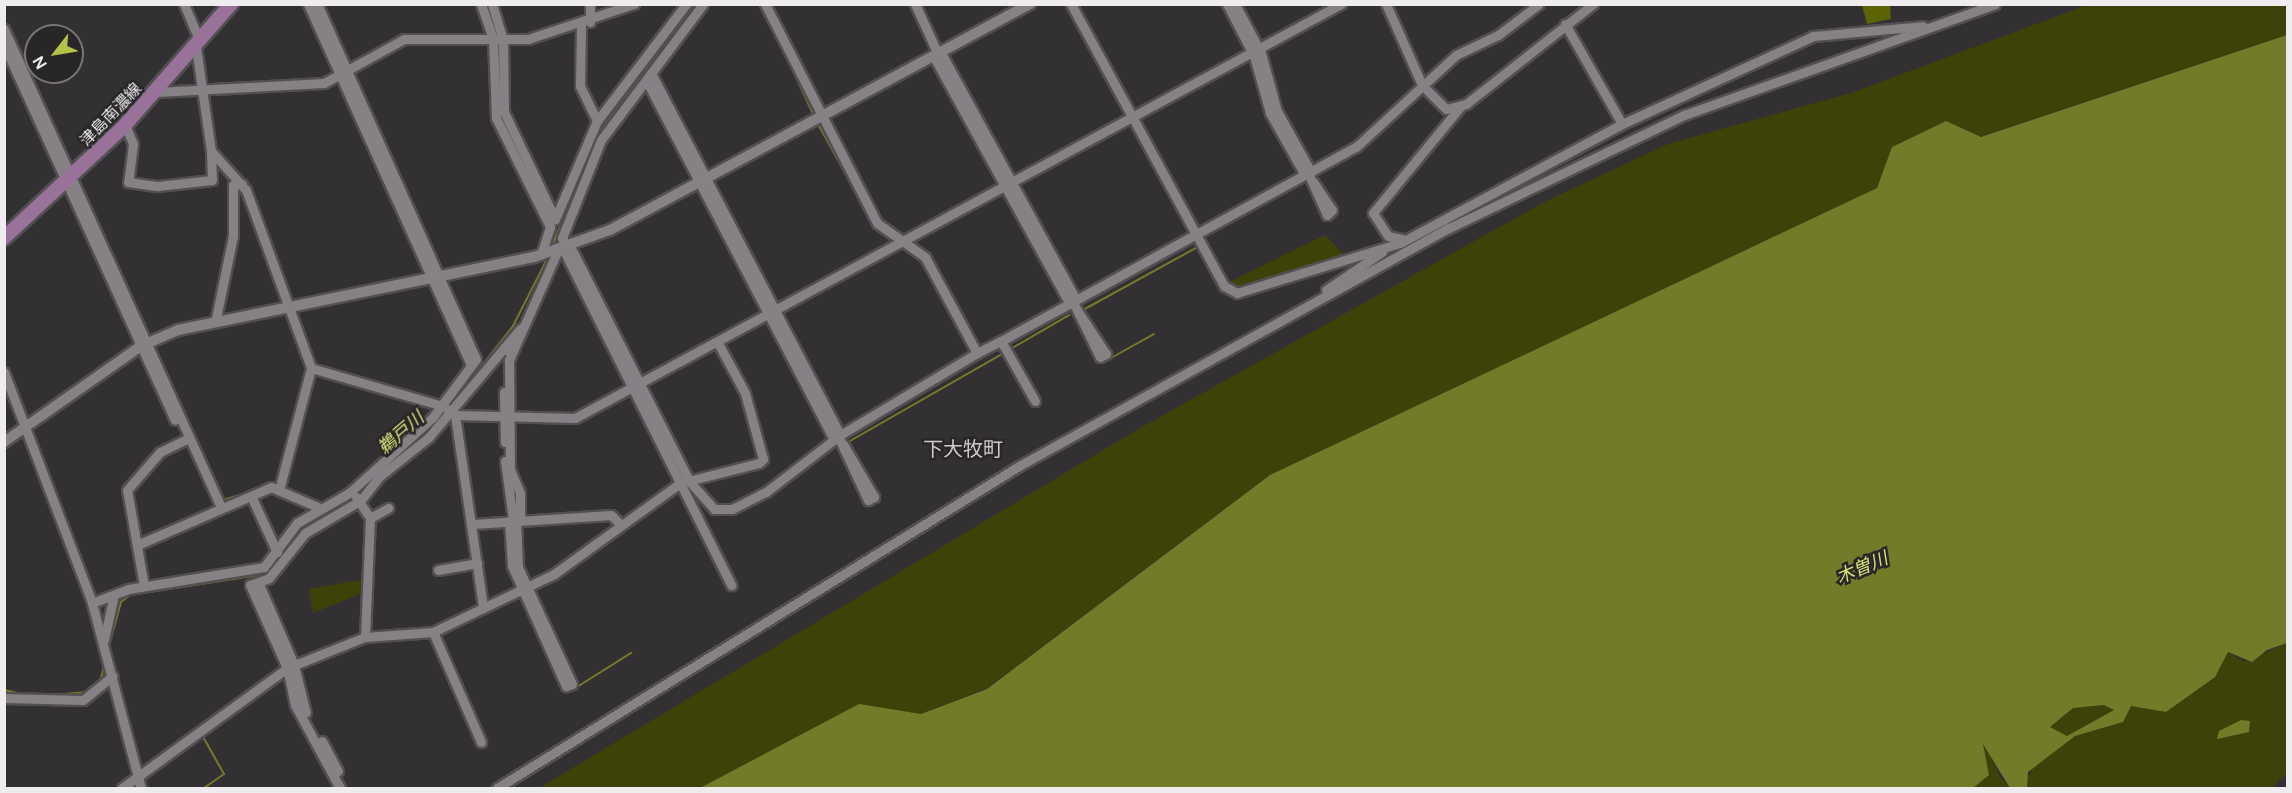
<!DOCTYPE html>
<html>
<head>
<meta charset="utf-8">
<style>
  body { margin:0 }
  #map { position:relative; width:2292px; height:793px; overflow:hidden; background:#333033; font-family:"DM Sans","Noto Sans JP",sans-serif }
  div>[style] { position:absolute }
  [style*='--x'] { left:calc(var(--x)*1px); top:calc(var(--y)*1px); width:calc(var(--w)*1px); rotate:calc(var(--a)*1deg) }
  .green>* { inset:0; background:#3d4308 }
  .forest>* { inset:0; background:#5b6304 }
  .water>* { inset:0; background:#737b29 }
  .stream>* { height:2px; margin:-1px; padding:0 1px; transform-origin:1px; border-radius:1px; background:#737b29 }
  .roads { filter:drop-shadow(2px 0 #524f52) drop-shadow(-2px 0 #524f52) drop-shadow(0 2px #524f52) drop-shadow(0 -2px #524f52) }
  .minor>* { height:9px; margin:-4.5px; padding:0 4.5px; transform-origin:4.5px; border-radius:4.5px; background:#858185 }
  .tertiary>* { height:10px; margin:-5px; padding:0 5px; transform-origin:5px; border-radius:5px; background:#858185 }
  .primary>* { height:14px; margin:-7px; padding:0 7px; transform-origin:7px; border-radius:7px; background:#987299 }
  span { translate:-50% -50%; white-space:nowrap; text-align:center; line-height:1.15; -webkit-text-stroke:5px #292629; paint-order:stroke }
  .street-label { font-size:16px; color:#eeecee }
  .water-label { font-size:18px; color:#d8e576; font-style:italic }
  .quarter-label { font-size:20px; color:#cdc9cd }
  .frame { position:absolute; inset:0; border:6px solid #eeecee; pointer-events:none }
  .north { position:absolute; left:24px; top:24px; width:60px; height:60px; box-sizing:border-box; background:#292629; border:2px solid #787578; border-radius:50%; rotate:239deg; font-size:16px; font-weight:700; line-height:24px; text-align:center; color:#eeecee }
  .north::after { content:''; display:block; margin:auto; width:21px; height:27px; background:#b5c249; clip-path:polygon(50% 0,100% 100%,50% 72%,0 100%) }
</style>
</head>
<body>
<div id="map">
  <div class="green">
    <div style="clip-path:polygon(2087px 5px,2287px 5px,2287px 35px,1980px 137px,1946px 121px,1892px 147px,1877px 188px,1270px 475px,987px 688px,921px 714px,859px 705px,700px 788px,539px 788px,1142px 427px,1546px 201px,1668px 144px,1851px 93px)"></div>
    <div style="clip-path:polygon(1325px 235px,1347px 258px,1240px 291px,1227px 283px)"></div>
    <div style="clip-path:polygon(365px 579px,364px 592px,313px 613px,309px 589px)"></div>
    <div style="clip-path:polygon(2287px 643px,2287px 773px,2272px 788px,2027px 788px,2024px 784px,2034px 766px,2075px 736px,2108px 726px,2131px 706px,2166px 712px,2215px 677px,2228px 652px,2245px 662px)"></div>
    <div style="clip-path:polygon(2104px 705px,2114px 710px,2067px 736px,2050px 727px,2073px 708px)"></div>
    <div style="clip-path:polygon(1985px 744px,2000px 777px,2010px 788px,1973px 788px)"></div>
  </div>
  <div class="forest">
    <div style="clip-path:polygon(1862px 5px,1890px 5px,1891px 19px,1867px 24px)"></div>
  </div>
  <div class="water">
    <div style="clip-path:polygon(evenodd,2287px 35px,2287px 643px,2267px 650px,2252px 662px,2228px 652px,2215px 677px,2166px 712px,2131px 706px,2123px 722px,2075px 736px,2028px 772px,2027px 788px,2010px 788px,1983px 744px,1989px 775px,1973px 788px,700px 788px,859px 704px,921px 714px,987px 689px,1270px 475px,1877px 188px,1892px 147px,1946px 121px,1981px 137px,2287px 35px,2104px 705px,2114px 710px,2067px 736px,2050px 727px,2073px 708px,2104px 705px)"></div>
    <div style="clip-path:polygon(2241px 720px,2250px 721px,2249px 732px,2217px 739px,2219px 731px)"></div>
  </div>
  <div class="stream">
    <div style="--x:487;--y:4;--w:9;--a:72"></div>
    <div style="--x:773;--y:30;--w:37;--a:64"></div>
    <div style="--x:498;--y:58;--w:15;--a:-90"></div>
    <div style="--x:795;--y:75;--w:43;--a:65.2"></div>
    <div style="--x:819;--y:126;--w:82;--a:60.9"></div>
    <div style="--x:1363;--y:146;--w:75;--a:-42.8"></div>
    <div style="--x:552;--y:246;--w:121;--a:-67.7"></div>
    <div style="--x:598;--y:134;--w:162;--a:-53.6"></div>
    <div style="--x:903;--y:247;--w:9;--a:36"></div>
    <div style="--x:1083;--y:310;--w:129;--a:-28.8"></div>
    <div style="--x:1006;--y:344;--w:70;--a:-29.1"></div>
    <div style="--x:1014;--y:347;--w:64;--a:-30.2"></div>
    <div style="--x:1111;--y:358;--w:49;--a:-29.2"></div>
    <div style="--x:457;--y:397;--w:90;--a:-51.7"></div>
    <div style="--x:513;--y:326;--w:77;--a:-63.1"></div>
    <div style="--x:842;--y:439;--w:184;--a:-30.1"></div>
    <div style="--x:850;--y:441;--w:175;--a:-29.8"></div>
    <div style="--x:687;--y:486;--w:33;--a:47"></div>
    <div style="--x:356;--y:495;--w:16;--a:-50"></div>
    <div style="--x:223;--y:500;--w:31;--a:-17"></div>
    <div style="--x:738;--y:511;--w:36;--a:-27"></div>
    <div style="--x:108;--y:650;--w:50;--a:-74.8"></div>
    <div style="--x:121;--y:602;--w:11;--a:-38"></div>
    <div style="--x:130;--y:595;--w:137;--a:-8.8"></div>
    <div style="--x:265;--y:574;--w:58;--a:-51.3"></div>
    <div style="--x:301;--y:529;--w:60;--a:-30"></div>
    <div style="--x:100;--y:681;--w:18;--a:-74"></div>
    <div style="--x:577;--y:687;--w:64;--a:-32.2"></div>
    <div style="--x:4;--y:690;--w:17;--a:13"></div>
    <div style="--x:53;--y:695;--w:33;--a:-5"></div>
    <div style="--x:255;--y:697;--w:37;--a:-35"></div>
    <div style="--x:202;--y:735;--w:45;--a:60.6"></div>
    <div style="--x:224;--y:774;--w:24;--a:145"></div>
    <div style="--x:142;--y:768;--w:30;--a:-37"></div>
    <div style="--x:337;--y:773;--w:17;--a:59"></div>
  </div>
  <div class="roads">
    <div class="minor">
      <div style="--x:184;--y:4;--w:41;--a:67.2"></div>
      <div style="--x:308;--y:4;--w:396;--a:65.7"></div>
      <div style="--x:481;--y:4;--w:37;--a:71"></div>
      <div style="--x:493;--y:39;--w:79;--a:87.8"></div>
      <div style="--x:496;--y:118;--w:122;--a:63.6"></div>
      <div style="--x:550;--y:227;--w:29;--a:108"></div>
      <div style="--x:492;--y:4;--w:37;--a:73"></div>
      <div style="--x:503;--y:39;--w:73;--a:89.2"></div>
      <div style="--x:504;--y:112;--w:119;--a:64.5"></div>
      <div style="--x:590;--y:4;--w:18;--a:90"></div>
      <div style="--x:765;--y:4;--w:246;--a:62.9"></div>
      <div style="--x:877;--y:223;--w:59;--a:35.3"></div>
      <div style="--x:925;--y:257;--w:109;--a:61.6"></div>
      <div style="--x:977;--y:353;--w:27;--a:-27"></div>
      <div style="--x:1001;--y:341;--w:69;--a:60.5"></div>
      <div style="--x:915;--y:4;--w:55;--a:65.3"></div>
      <div style="--x:1071;--y:4;--w:321;--a:61.5"></div>
      <div style="--x:1224;--y:286;--w:15;--a:28"></div>
      <div style="--x:1237;--y:293;--w:170;--a:-17.1"></div>
      <div style="--x:1400;--y:243;--w:252;--a:-28.2"></div>
      <div style="--x:1622;--y:124;--w:210;--a:-24.7"></div>
      <div style="--x:1813;--y:36;--w:110;--a:-5.2"></div>
      <div style="--x:1227;--y:4;--w:59;--a:62.6"></div>
      <div style="--x:1254;--y:56;--w:59;--a:74.3"></div>
      <div style="--x:1270;--y:113;--w:71;--a:60.6"></div>
      <div style="--x:1235;--y:4;--w:55;--a:62"></div>
      <div style="--x:1261;--y:53;--w:60;--a:74.6"></div>
      <div style="--x:1277;--y:111;--w:70;--a:60.9"></div>
      <div style="--x:1386;--y:4;--w:89;--a:66"></div>
      <div style="--x:1422;--y:85;--w:34;--a:45"></div>
      <div style="--x:1446;--y:109;--w:21;--a:-14"></div>
      <div style="--x:1466;--y:104;--w:162;--a:-38.2"></div>
      <div style="--x:581;--y:24;--w:62;--a:90.9"></div>
      <div style="--x:580;--y:86;--w:39;--a:64"></div>
      <div style="--x:1565;--y:24;--w:115;--a:60.3"></div>
      <div style="--x:4;--y:29;--w:525;--a:65.58"></div>
      <div style="--x:4;--y:45;--w:412;--a:65.5"></div>
      <div style="--x:196;--y:47;--w:105;--a:81.8"></div>
      <div style="--x:211;--y:151;--w:52;--a:48.1"></div>
      <div style="--x:246;--y:190;--w:189;--a:69.9"></div>
      <div style="--x:311;--y:368;--w:137;--a:16.1"></div>
      <div style="--x:443;--y:406;--w:15;--a:37"></div>
      <div style="--x:455;--y:415;--w:120;--a:1.4"></div>
      <div style="--x:575;--y:418;--w:871;--a:-28.39"></div>
      <div style="--x:941;--y:53;--w:281;--a:61.3"></div>
      <div style="--x:934;--y:57;--w:282;--a:61.2"></div>
      <div style="--x:651;--y:73;--w:408;--a:62.4"></div>
      <div style="--x:646;--y:80;--w:405;--a:62.4"></div>
      <div style="--x:157;--y:92;--w:167;--a:-3.1"></div>
      <div style="--x:324;--y:83;--w:91;--a:-28.8"></div>
      <div style="--x:404;--y:39;--w:124;--a:0"></div>
      <div style="--x:528;--y:39;--w:112;--a:-18.3"></div>
      <div style="--x:125;--y:125;--w:21;--a:67"></div>
      <div style="--x:133;--y:144;--w:38;--a:97"></div>
      <div style="--x:128;--y:182;--w:30;--a:8"></div>
      <div style="--x:158;--y:186;--w:54;--a:-6.3"></div>
      <div style="--x:212;--y:180;--w:29;--a:-92"></div>
      <div style="--x:1308;--y:173;--w:46;--a:65.7"></div>
      <div style="--x:1327;--y:215;--w:7;--a:-45"></div>
      <div style="--x:1332;--y:210;--w:34;--a:-124"></div>
      <div style="--x:556;--y:217;--w:104;--a:-66.9"></div>
      <div style="--x:597;--y:121;--w:147;--a:-52.7"></div>
      <div style="--x:1402;--y:239;--w:14;--a:-168"></div>
      <div style="--x:1388;--y:236;--w:27;--a:-123"></div>
      <div style="--x:1373;--y:213;--w:139;--a:-50.6"></div>
      <div style="--x:570;--y:246;--w:263;--a:63.1"></div>
      <div style="--x:689;--y:481;--w:38;--a:48"></div>
      <div style="--x:714;--y:509;--w:18;--a:0"></div>
      <div style="--x:732;--y:509;--w:38;--a:-27"></div>
      <div style="--x:766;--y:492;--w:93;--a:-37.6"></div>
      <div style="--x:840;--y:435;--w:160;--a:-30.9"></div>
      <div style="--x:567;--y:247;--w:10;--a:-119"></div>
      <div style="--x:562;--y:238;--w:105;--a:-68.3"></div>
      <div style="--x:601;--y:140;--w:170;--a:-53.1"></div>
      <div style="--x:563;--y:249;--w:376;--a:63.4"></div>
      <div style="--x:1326;--y:290;--w:68;--a:-34.2"></div>
      <div style="--x:1073;--y:302;--w:61;--a:63.9"></div>
      <div style="--x:1100;--y:357;--w:7;--a:-27"></div>
      <div style="--x:1106;--y:354;--w:53;--a:-123.4"></div>
      <div style="--x:216;--y:318;--w:84;--a:-78.3"></div>
      <div style="--x:233;--y:236;--w:51;--a:-90"></div>
      <div style="--x:233;--y:185;--w:9;--a:-6"></div>
      <div style="--x:1001;--y:341;--w:405;--a:-28.7"></div>
      <div style="--x:1356;--y:147;--w:136;--a:-42.6"></div>
      <div style="--x:1456;--y:55;--w:47;--a:-25.5"></div>
      <div style="--x:1498;--y:35;--w:51;--a:-37.1"></div>
      <div style="--x:508;--y:351;--w:5;--a:-143"></div>
      <div style="--x:504;--y:348;--w:25;--a:-50"></div>
      <div style="--x:4;--y:372;--w:247;--a:69.1"></div>
      <div style="--x:92;--y:603;--w:191;--a:75.2"></div>
      <div style="--x:504;--y:392;--w:50;--a:88.9"></div>
      <div style="--x:455;--y:415;--w:195;--a:81.7"></div>
      <div style="--x:838;--y:436;--w:71;--a:64.9"></div>
      <div style="--x:868;--y:500;--w:7;--a:-27"></div>
      <div style="--x:874;--y:497;--w:61;--a:-120.3"></div>
      <div style="--x:505;--y:461;--w:60;--a:82.3"></div>
      <div style="--x:279;--y:490;--w:126;--a:-75.3"></div>
      <div style="--x:251;--y:496;--w:62;--a:65.1"></div>
      <div style="--x:356;--y:497;--w:25;--a:56"></div>
      <div style="--x:370;--y:518;--w:119;--a:92.4"></div>
      <div style="--x:370;--y:518;--w:21;--a:-29"></div>
      <div style="--x:520;--y:520;--w:27;--a:-90"></div>
      <div style="--x:520;--y:493;--w:25;--a:-113"></div>
      <div style="--x:510;--y:470;--w:110;--a:-90.5"></div>
      <div style="--x:509;--y:360;--w:120;--a:-66"></div>
      <div style="--x:509;--y:521;--w:45;--a:86.2"></div>
      <div style="--x:512;--y:566;--w:132;--a:65.8"></div>
      <div style="--x:566;--y:686;--w:6;--a:-18"></div>
      <div style="--x:572;--y:684;--w:129;--a:-114.8"></div>
      <div style="--x:518;--y:567;--w:47;--a:-92.4"></div>
      <div style="--x:473;--y:524;--w:138;--a:-3.7"></div>
      <div style="--x:611;--y:515;--w:14;--a:45"></div>
      <div style="--x:137;--y:545;--w:146;--a:-23.4"></div>
      <div style="--x:271;--y:487;--w:53;--a:23.2"></div>
      <div style="--x:438;--y:570;--w:40;--a:-10"></div>
      <div style="--x:259;--y:584;--w:88;--a:66.6"></div>
      <div style="--x:294;--y:665;--w:49;--a:76"></div>
      <div style="--x:144;--y:586;--w:97;--a:-100"></div>
      <div style="--x:127;--y:490;--w:50;--a:-49"></div>
      <div style="--x:160;--y:452;--w:28;--a:-26"></div>
      <div style="--x:92;--y:603;--w:39;--a:-21"></div>
      <div style="--x:128;--y:589;--w:138;--a:-9.2"></div>
      <div style="--x:264;--y:567;--w:55;--a:-53.1"></div>
      <div style="--x:297;--y:523;--w:60;--a:-30"></div>
      <div style="--x:349;--y:493;--w:113;--a:-42.1"></div>
      <div style="--x:433;--y:417;--w:72;--a:-53.4"></div>
      <div style="--x:476;--y:359;--w:389;--a:-114.1"></div>
      <div style="--x:433;--y:632;--w:120;--a:66.4"></div>
      <div style="--x:104;--y:640;--w:42;--a:-77.6"></div>
      <div style="--x:4;--y:698;--w:79;--a:1.5"></div>
      <div style="--x:83;--y:700;--w:38;--a:-39"></div>
      <div style="--x:322;--y:741;--w:34;--a:62"></div>
      <div style="--x:122;--y:788;--w:204;--a:-36"></div>
      <div style="--x:287;--y:668;--w:84;--a:-21.7"></div>
      <div style="--x:365;--y:637;--w:68;--a:-4.2"></div>
      <div style="--x:433;--y:632;--w:134;--a:-25.6"></div>
      <div style="--x:554;--y:574;--w:155;--a:-35.8"></div>
      <div style="--x:680;--y:483;--w:81;--a:-14.2"></div>
      <div style="--x:759;--y:463;--w:6;--a:-45"></div>
      <div style="--x:763;--y:459;--w:68;--a:-105.3"></div>
      <div style="--x:745;--y:393;--w:57;--a:-118.4"></div>
      <div style="--x:340;--y:788;--w:94;--a:-118.5"></div>
      <div style="--x:295;--y:705;--w:38;--a:-102"></div>
      <div style="--x:287;--y:668;--w:91;--a:-114"></div>
      <div style="--x:250;--y:585;--w:20;--a:-20"></div>
      <div style="--x:269;--y:578;--w:58;--a:-51.3"></div>
      <div style="--x:305;--y:533;--w:65;--a:-30.5"></div>
      <div style="--x:361;--y:500;--w:31;--a:-52"></div>
      <div style="--x:380;--y:476;--w:63;--a:-38.5"></div>
      <div style="--x:429;--y:437;--w:116;--a:-49.9"></div>
      <div style="--x:497;--y:788;--w:613;--a:-31.67"></div>
      <div style="--x:1019;--y:466;--w:491;--a:-29"></div>
      <div style="--x:1449;--y:228;--w:261;--a:-25.7"></div>
      <div style="--x:1684;--y:115;--w:330;--a:-19.6"></div>
    </div>
    <div class="tertiary">
      <div style="--x:4;--y:442;--w:167;--a:-35"></div>
      <div style="--x:141;--y:346;--w:40;--a:-23.4"></div>
      <div style="--x:178;--y:330;--w:363;--a:-11.6"></div>
      <div style="--x:534;--y:257;--w:81;--a:-19.6"></div>
      <div style="--x:610;--y:230;--w:477;--a:-28.3"></div>
    </div>
    <div class="primary">
      <div style="--x:4;--y:238;--w:166;--a:-43"></div>
      <div style="--x:125;--y:125;--w:161;--a:-48.8"></div>
    </div>
  </div>
  <div class="street-label">
    <span style="left:111px;top:115px;rotate:-46deg">津島南濃線</span>
  </div>
  <div class="water-label">
    <span style="left:401px;top:433px;rotate:-41deg">鵜戸川</span>
    <span style="left:1862px;top:568px;rotate:-23deg">木曽川</span>
  </div>
  <div class="quarter-label">
    <span style="left:963px;top:449px">下大牧町</span>
  </div>
  <div class="frame"></div>
  <div class="north">N</div>
</div>
</body>
</html>
